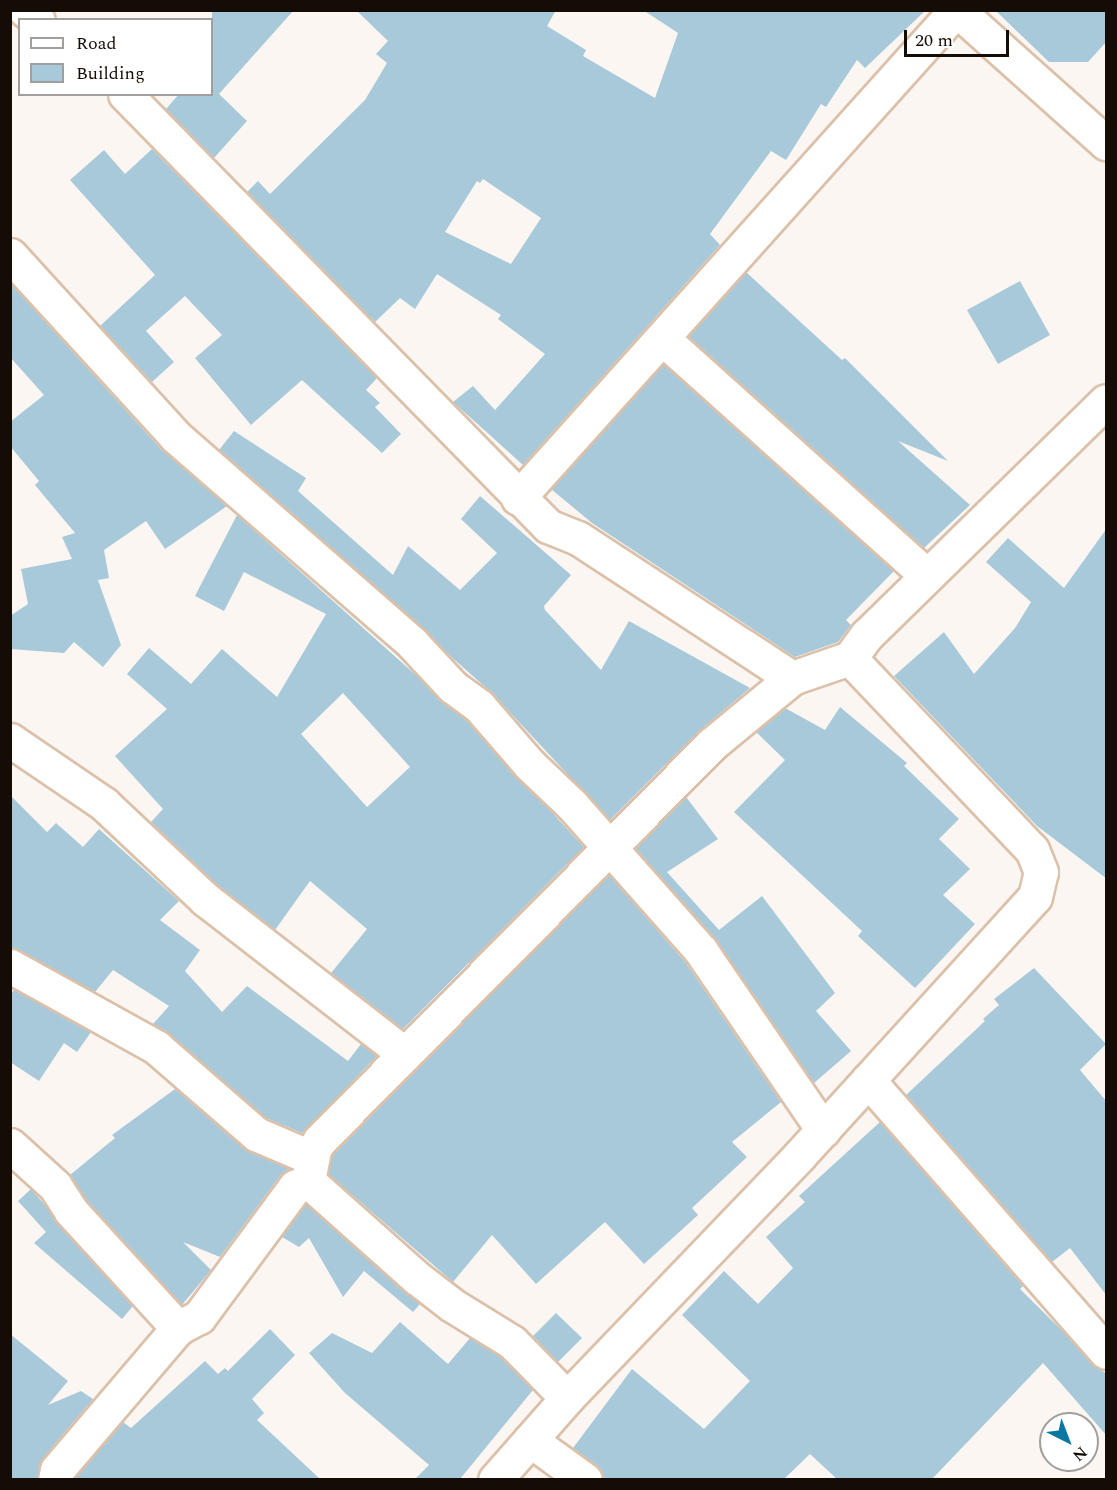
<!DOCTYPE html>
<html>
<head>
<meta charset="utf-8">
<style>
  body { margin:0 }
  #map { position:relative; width:1117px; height:1490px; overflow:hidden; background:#fbf6f1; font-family:Spectral,serif }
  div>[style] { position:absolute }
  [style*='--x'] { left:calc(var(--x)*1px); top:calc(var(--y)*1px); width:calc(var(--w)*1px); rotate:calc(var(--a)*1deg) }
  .building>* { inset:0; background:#a8c9da }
  .roads { filter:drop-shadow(2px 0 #dbc1aa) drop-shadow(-2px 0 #dbc1aa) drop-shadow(0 2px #dbc1aa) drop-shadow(0 -2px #dbc1aa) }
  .minor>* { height:33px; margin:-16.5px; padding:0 16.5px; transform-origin:16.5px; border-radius:16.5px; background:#fff }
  span { translate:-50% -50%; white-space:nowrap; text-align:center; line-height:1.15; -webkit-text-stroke:5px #fff; paint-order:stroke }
  .frame { position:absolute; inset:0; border:12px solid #140c05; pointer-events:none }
  .legend { position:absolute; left:18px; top:18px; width:195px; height:78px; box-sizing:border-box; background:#fff; border:2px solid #a19e9b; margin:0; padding:8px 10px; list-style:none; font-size:18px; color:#140c05 }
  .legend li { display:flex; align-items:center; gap:12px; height:30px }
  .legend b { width:30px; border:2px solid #a19e9b }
  .north { position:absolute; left:1039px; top:1412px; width:60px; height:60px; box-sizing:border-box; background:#fff; border:2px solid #a19e9b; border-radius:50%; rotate:138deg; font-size:16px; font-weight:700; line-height:24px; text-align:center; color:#140c05 }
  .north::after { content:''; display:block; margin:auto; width:21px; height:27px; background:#0678a1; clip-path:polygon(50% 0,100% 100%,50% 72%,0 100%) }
  .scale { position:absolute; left:904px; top:30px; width:105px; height:27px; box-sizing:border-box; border:3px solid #140c05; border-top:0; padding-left:8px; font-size:18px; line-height:21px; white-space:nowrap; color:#140c05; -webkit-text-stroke:4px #fff; paint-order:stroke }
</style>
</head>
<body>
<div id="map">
  <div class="building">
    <div style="clip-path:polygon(212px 10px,294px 10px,219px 94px,247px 121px,214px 158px,166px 109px,179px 94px,212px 94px)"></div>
    <div style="clip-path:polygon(evenodd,356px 10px,556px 10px,547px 26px,586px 50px,583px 56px,655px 98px,678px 33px,643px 10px,926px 10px,865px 68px,857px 60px,826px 107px,821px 104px,786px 160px,771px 151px,710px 234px,720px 245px,523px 465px,453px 402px,473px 386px,495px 410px,545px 354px,498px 319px,501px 315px,437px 274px,415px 309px,400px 298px,375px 322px,247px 192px,258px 181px,270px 194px,365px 100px,387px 63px,376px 54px,388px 41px,356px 10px,483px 179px,541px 218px,511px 264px,445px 232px,477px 181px,480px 183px,483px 179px)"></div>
    <div style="clip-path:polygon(995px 10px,1107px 10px,1107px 41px,1088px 62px,1049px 62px)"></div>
    <div style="clip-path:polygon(152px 149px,377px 378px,366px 390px,380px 403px,375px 407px,401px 434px,382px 453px,302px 380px,251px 425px,195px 358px,222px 335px,185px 296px,146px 331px,174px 362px,152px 382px,100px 326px,155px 275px,70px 180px,104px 150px,125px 174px)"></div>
    <div style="clip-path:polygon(746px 272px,842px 360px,845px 358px,948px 461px,898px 441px,970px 505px,924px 548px,688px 336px)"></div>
    <div style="clip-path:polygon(1020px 281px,1050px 335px,998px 364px,967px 310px)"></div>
    <div style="clip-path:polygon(10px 283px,161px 449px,227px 506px,165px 549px,146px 521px,104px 550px,109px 578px,98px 580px,121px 645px,103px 667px,74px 642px,64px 653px,10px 649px,10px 616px,28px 604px,21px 569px,72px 559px,62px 537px,75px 533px,35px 485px,39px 481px,10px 446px,10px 422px,44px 395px,10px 357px)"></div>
    <div style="clip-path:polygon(663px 364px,894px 571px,846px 620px,851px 625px,838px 642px,795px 657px,592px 523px,551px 489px)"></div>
    <div style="clip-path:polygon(234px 431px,306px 478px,298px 491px,393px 575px,408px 546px,460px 590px,497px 553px,461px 519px,480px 496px,571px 575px,544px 606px,545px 610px,601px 670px,629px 621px,750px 688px,699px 731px,610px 820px,493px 694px,219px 450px)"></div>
    <div style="clip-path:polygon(evenodd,237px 515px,466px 720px,584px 847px,403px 1029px,331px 973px,367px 929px,310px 881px,275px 930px,217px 885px,151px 822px,163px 809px,115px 756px,167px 709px,127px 674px,149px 648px,191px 684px,222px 649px,277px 697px,326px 614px,244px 572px,224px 611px,195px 596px,237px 515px,343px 693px,410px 767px,367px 807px,301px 734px,343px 693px)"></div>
    <div style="clip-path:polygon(1107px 528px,1107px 879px,1037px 826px,894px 676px,944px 632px,974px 674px,1015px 628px,1031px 602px,986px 562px,1008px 538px,1064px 588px)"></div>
    <div style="clip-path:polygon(840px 707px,907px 763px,904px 766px,959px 819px,939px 839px,970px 869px,943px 895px,975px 924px,915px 988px,858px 936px,862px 931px,734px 812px,785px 760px,756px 732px,785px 708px,825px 730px)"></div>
    <div style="clip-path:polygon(10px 795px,47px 832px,56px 823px,83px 847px,99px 829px,179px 901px,160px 920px,200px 950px,185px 971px,222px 1012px,247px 986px,348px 1061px,361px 1044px,377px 1056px,302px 1133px,266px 1118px,153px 1024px,169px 1006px,113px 970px,95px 992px,10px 947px)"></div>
    <div style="clip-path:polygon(686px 797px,718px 839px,667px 872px,719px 930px,762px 896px,835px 993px,816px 1011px,851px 1051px,814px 1083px,716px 940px,635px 848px)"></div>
    <div style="clip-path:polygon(609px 875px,686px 963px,781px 1102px,732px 1142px,747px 1157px,692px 1208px,698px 1215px,644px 1264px,605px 1222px,536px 1284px,492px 1235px,453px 1282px,328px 1174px,332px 1156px)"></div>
    <div style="clip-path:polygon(1034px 968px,1106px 1044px,1080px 1070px,1107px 1102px,1107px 1296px,1070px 1248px,1052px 1262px,906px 1095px,985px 1021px,983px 1019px,999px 1005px,994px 999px)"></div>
    <div style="clip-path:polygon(14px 990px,91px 1032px,77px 1052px,64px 1043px,39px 1081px,10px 1062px,10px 995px)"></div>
    <div style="clip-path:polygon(175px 1089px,244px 1148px,290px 1169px,280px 1176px,220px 1257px,183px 1242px,211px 1270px,182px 1305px,86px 1200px,70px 1175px,115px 1138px,112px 1135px)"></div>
    <div style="clip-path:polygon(880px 1122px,1023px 1286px,1020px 1289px,1107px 1375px,1107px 1436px,1043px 1363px,932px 1479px,837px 1479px,810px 1454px,784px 1479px,603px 1479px,596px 1465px,573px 1448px,632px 1369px,704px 1429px,750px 1381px,682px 1315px,724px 1271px,758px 1304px,793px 1268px,766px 1237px,805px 1202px,799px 1196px)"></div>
    <div style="clip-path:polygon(31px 1189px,133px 1306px,122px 1319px,34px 1243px,46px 1232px,18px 1201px)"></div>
    <div style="clip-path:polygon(306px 1204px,420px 1304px,413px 1312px,364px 1271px,343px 1297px,309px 1238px,299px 1247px,282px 1237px)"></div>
    <div style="clip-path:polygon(556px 1313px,582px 1338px,558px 1362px,533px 1336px)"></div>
    <div style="clip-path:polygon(400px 1322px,448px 1364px,470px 1338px,500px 1357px,533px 1390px,460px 1479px,415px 1479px,429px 1465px,345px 1393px,309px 1353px,332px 1333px,372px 1353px)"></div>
    <div style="clip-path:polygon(270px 1329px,295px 1355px,252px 1399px,264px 1413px,257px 1420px,320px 1479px,74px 1479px,123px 1422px,131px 1428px,205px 1361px,218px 1374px,225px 1368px,228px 1371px)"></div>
    <div style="clip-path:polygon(10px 1334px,68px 1381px,48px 1405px,81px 1391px,93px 1399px,43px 1458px,37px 1479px,10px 1479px)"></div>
  </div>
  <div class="roads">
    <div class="minor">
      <div style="--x:25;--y:10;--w:16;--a:38"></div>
      <div style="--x:957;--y:10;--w:200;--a:41.8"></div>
      <div style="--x:125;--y:94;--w:605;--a:45.6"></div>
      <div style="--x:548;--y:526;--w:32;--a:22"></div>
      <div style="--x:578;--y:538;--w:256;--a:33.2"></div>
      <div style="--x:792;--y:678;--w:61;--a:-19"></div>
      <div style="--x:10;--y:255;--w:245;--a:47.6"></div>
      <div style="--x:175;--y:436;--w:315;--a:41.1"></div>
      <div style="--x:412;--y:643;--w:60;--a:47"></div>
      <div style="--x:453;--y:687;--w:32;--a:36"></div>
      <div style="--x:479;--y:706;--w:77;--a:49.2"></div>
      <div style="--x:529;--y:764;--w:59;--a:43.6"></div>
      <div style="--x:572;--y:805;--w:195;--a:48.5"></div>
      <div style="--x:701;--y:951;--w:217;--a:55.7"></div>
      <div style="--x:662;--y:338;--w:356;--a:41.9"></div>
      <div style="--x:518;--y:498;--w:656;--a:-48.09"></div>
      <div style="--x:10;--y:740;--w:114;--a:34.2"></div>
      <div style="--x:104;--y:804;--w:139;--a:43.2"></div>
      <div style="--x:205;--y:899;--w:253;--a:37.8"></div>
      <div style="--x:10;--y:966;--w:167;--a:29"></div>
      <div style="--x:156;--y:1047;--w:133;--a:41"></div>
      <div style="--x:256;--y:1134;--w:61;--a:23.2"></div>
      <div style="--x:868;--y:1080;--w:361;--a:48.8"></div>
      <div style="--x:10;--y:1145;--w:61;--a:42.3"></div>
      <div style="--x:55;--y:1186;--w:30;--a:57"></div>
      <div style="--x:71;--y:1211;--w:159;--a:47.6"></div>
      <div style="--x:308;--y:1181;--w:33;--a:-79"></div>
      <div style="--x:314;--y:1149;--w:11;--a:-56"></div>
      <div style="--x:320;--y:1140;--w:557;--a:-45.29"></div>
      <div style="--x:712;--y:744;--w:104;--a:-39.5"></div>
      <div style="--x:308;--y:1181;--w:146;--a:41.7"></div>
      <div style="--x:417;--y:1278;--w:44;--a:37.6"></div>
      <div style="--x:452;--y:1305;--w:70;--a:31.7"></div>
      <div style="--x:512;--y:1342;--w:78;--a:45.5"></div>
      <div style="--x:530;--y:1440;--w:68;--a:36"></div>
      <div style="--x:55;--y:1480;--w:10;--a:-79"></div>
      <div style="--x:57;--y:1470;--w:187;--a:-49.6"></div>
      <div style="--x:178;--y:1328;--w:24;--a:-28"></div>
      <div style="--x:199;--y:1317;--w:162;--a:-53.6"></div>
      <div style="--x:295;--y:1187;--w:14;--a:-25"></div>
      <div style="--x:495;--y:1480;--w:109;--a:-48.7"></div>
      <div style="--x:567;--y:1398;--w:335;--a:-46.2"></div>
      <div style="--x:799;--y:1156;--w:350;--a:-47.7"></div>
      <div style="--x:1035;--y:897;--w:26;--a:-77"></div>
      <div style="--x:1041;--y:872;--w:24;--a:-112"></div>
      <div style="--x:1032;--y:850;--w:265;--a:-133.5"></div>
      <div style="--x:850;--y:658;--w:29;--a:-54"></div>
      <div style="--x:867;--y:635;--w:334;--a:-44.4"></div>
    </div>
  </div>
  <div class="frame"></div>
  <ul class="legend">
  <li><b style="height:8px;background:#fff"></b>Road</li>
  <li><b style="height:16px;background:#a8c9da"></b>Building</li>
  </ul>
  <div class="north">N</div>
  <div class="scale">20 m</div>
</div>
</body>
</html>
